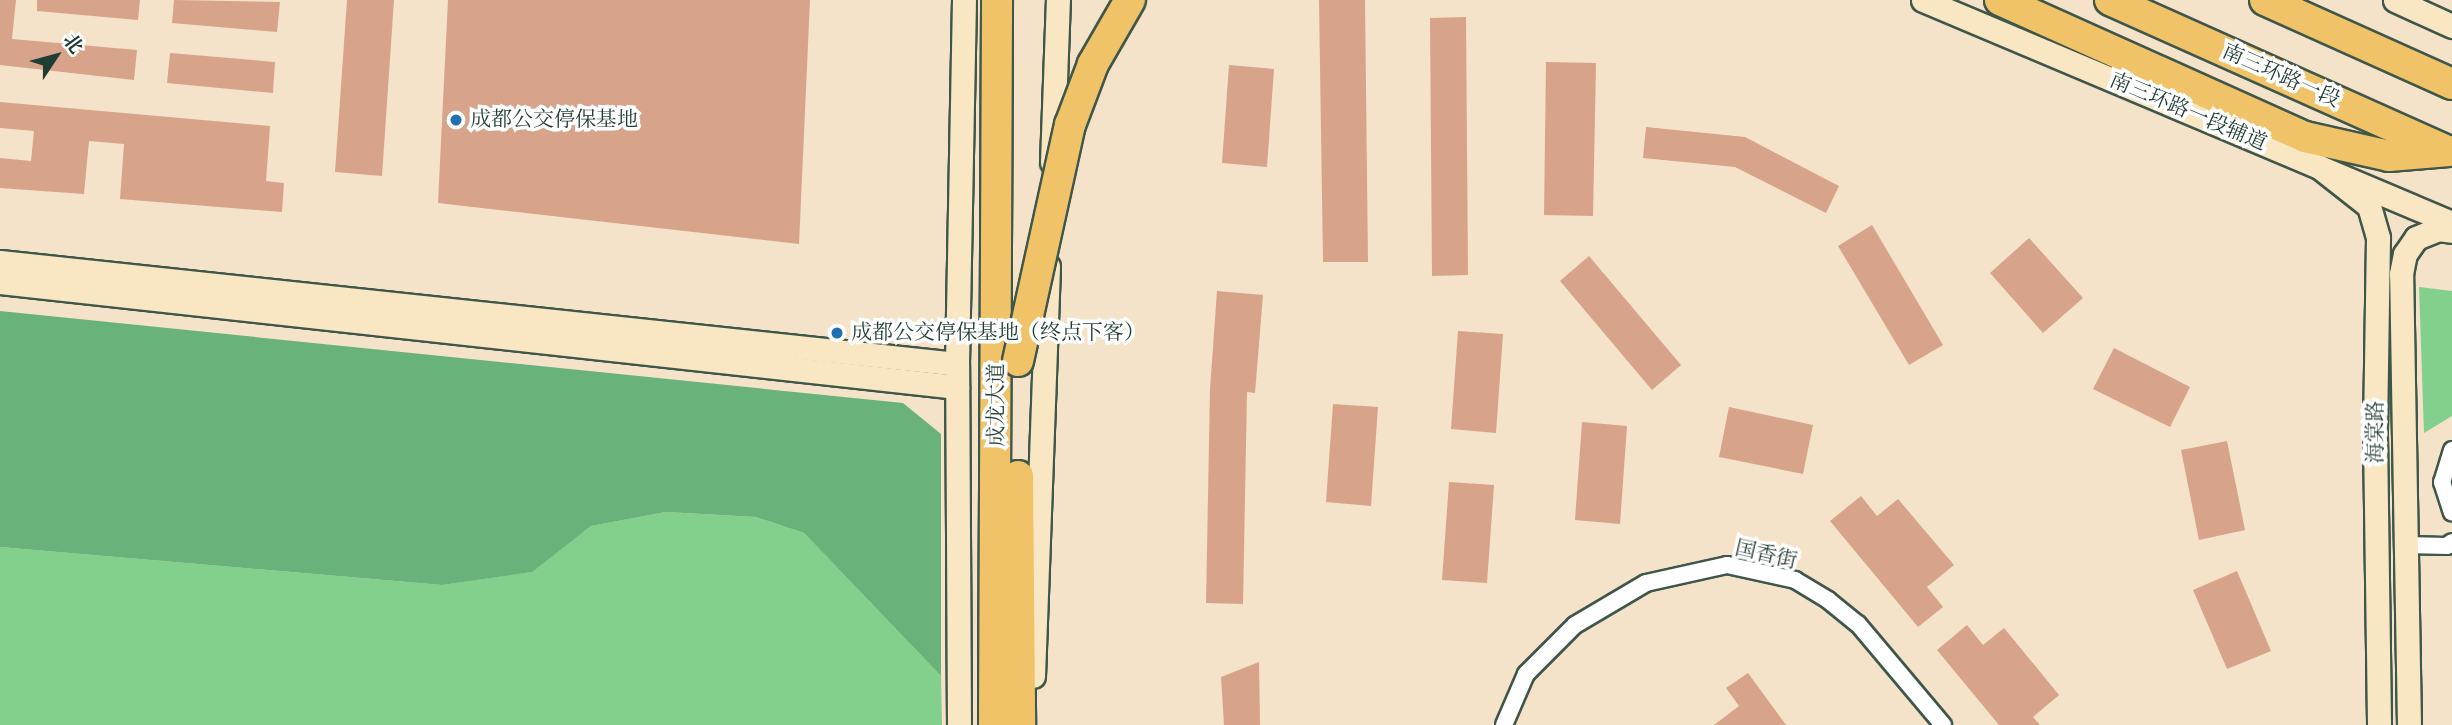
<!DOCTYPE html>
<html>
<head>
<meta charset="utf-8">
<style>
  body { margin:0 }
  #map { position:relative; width:2452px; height:725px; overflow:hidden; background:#f4e2c9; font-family:"IM FELL Double Pica","Noto Serif SC",serif }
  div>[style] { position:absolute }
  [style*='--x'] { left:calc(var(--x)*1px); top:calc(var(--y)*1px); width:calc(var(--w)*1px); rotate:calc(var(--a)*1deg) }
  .green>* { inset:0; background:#82cf8e }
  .forest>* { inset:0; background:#69b279 }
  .building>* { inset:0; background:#d7a48b }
  .roads { filter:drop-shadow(2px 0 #3f564a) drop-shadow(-2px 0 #3f564a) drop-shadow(0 2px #3f564a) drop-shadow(0 -2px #3f564a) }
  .street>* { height:16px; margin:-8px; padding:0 8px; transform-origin:8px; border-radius:8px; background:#fff }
  .secondary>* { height:23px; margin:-11.5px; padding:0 11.5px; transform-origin:11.5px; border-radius:11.5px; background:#f9e7c3 }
  .highway>* { height:30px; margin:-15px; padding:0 15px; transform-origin:15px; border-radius:15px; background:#f0c369 }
  .bridges { filter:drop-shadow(2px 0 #3f564a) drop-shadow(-2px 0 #3f564a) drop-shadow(0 2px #3f564a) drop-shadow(0 -2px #3f564a) }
  .highway-bridge>* { height:30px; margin:-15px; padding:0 15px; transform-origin:15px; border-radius:15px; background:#f0c369 }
  .dots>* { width:19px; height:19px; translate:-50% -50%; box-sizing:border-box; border:4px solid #fff; border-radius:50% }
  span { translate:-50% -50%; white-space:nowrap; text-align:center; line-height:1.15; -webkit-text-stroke:7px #fff; paint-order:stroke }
  .street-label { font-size:21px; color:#1f3d34 }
  .poi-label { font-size:21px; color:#1f3d34 }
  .left { translate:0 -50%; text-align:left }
  .north { position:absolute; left:21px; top:21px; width:70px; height:70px; -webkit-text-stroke:5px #fff; paint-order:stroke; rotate:54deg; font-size:19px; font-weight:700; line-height:28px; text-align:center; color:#1f3d34 }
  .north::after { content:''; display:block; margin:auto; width:24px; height:32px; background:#1f3d34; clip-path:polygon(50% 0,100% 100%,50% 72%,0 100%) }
</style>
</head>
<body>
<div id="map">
  <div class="green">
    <div style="clip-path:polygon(2419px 287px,2452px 291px,2452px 416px,2424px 433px)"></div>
    <div style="clip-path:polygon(666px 512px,756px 517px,804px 533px,941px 676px,942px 725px,0 725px,0 547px,442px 585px,531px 572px,591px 526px)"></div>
  </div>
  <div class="forest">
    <div style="clip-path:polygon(0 311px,903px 403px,941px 434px,941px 676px,804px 533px,756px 517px,666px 512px,591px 526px,532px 572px,442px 585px,0 547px)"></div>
  </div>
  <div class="building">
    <div style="clip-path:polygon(0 0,16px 0,12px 39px,137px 50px,134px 80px,0 65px)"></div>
    <div style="clip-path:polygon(37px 0,140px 0,138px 20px,37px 11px)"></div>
    <div style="clip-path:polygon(174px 0,280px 2px,277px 32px,172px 23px)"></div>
    <div style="clip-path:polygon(347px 0,394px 0,382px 176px,335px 172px)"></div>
    <div style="clip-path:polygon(448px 0,810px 0,799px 244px,438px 203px)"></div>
    <div style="clip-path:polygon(1319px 0,1365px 0,1368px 262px,1323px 262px)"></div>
    <div style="clip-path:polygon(1466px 17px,1468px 275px,1432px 276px,1430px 18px)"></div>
    <div style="clip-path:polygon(170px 53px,275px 62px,273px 93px,167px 83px)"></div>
    <div style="clip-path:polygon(1546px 62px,1596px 63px,1593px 216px,1544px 215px)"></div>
    <div style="clip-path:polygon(1229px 65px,1274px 69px,1267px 167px,1222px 163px)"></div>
    <div style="clip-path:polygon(0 102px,270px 126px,266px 181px,284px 183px,282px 212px,120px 199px,124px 144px,89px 141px,84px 194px,0 188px,0 158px,31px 161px,34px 131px,0 128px)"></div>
    <div style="clip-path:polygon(1646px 127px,1745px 137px,1839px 186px,1826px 213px,1735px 167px,1643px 158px)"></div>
    <div style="clip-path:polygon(1872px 225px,1943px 345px,1909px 365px,1838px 246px)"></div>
    <div style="clip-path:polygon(2029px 238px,2083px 298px,2043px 333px,1990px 273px)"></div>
    <div style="clip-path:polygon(1589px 256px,1681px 365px,1652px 390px,1560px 281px)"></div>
    <div style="clip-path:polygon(1217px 291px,1263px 295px,1255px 393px,1247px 392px,1243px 604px,1206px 603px,1210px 389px)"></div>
    <div style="clip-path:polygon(1458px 331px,1503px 334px,1496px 433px,1451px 429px)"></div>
    <div style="clip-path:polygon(2114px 348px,2190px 387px,2170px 427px,2093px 389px)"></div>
    <div style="clip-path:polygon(1333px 404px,1378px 407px,1371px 506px,1326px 502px)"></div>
    <div style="clip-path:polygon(1729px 407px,1813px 425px,1803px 474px,1719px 457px)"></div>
    <div style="clip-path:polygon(1582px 422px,1627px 426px,1620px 524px,1575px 520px)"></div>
    <div style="clip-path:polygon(2227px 441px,2245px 530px,2199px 540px,2181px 450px)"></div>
    <div style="clip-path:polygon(1449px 482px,1494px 485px,1487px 583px,1442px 580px)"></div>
    <div style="clip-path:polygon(1861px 496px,1877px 516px,1898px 499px,1954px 565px,1927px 587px,1943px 607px,1918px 627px,1830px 521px)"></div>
    <div style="clip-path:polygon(2237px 571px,2271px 651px,2227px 669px,2193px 590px)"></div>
    <div style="clip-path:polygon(1967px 625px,1983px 645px,2004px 628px,2059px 695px,2033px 717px,2040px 725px,1999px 725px,1937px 650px)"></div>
    <div style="clip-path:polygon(1259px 662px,1260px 725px,1224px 725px,1221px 677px)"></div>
    <div style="clip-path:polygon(1748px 673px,1786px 725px,1714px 725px,1739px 706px,1726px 688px)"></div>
  </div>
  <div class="roads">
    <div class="street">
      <div style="--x:2452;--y:450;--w:34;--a:107"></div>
      <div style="--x:2442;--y:482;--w:32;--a:72"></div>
      <div style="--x:2406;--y:545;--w:41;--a:1.4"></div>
      <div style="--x:2447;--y:546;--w:6;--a:-39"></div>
      <div style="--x:1504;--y:725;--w:56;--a:-66.7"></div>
      <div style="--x:1526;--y:674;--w:69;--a:-45"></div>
      <div style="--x:1575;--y:625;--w:82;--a:-30.6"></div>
      <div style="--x:1646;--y:583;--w:83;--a:-12.5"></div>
      <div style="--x:1727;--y:565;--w:70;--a:12.4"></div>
      <div style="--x:1795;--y:580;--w:39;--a:31"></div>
      <div style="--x:1828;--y:600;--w:38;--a:39"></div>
      <div style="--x:1858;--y:624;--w:132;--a:49.9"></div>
    </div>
    <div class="secondary">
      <div style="--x:1923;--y:0;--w:574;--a:22.86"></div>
      <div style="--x:2395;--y:0;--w:63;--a:24.5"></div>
      <div style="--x:1052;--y:162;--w:162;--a:-87.9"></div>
      <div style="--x:2318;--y:166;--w:65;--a:38.1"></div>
      <div style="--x:2369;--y:206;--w:33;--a:74"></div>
      <div style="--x:2378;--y:238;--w:198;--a:90.9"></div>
      <div style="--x:2375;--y:436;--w:289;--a:89.2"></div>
      <div style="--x:0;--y:262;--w:962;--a:6.08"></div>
      <div style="--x:0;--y:282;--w:963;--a:6.26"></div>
      <div style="--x:1033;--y:676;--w:410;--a:-87.9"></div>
      <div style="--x:959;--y:725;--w:361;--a:-90.3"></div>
      <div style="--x:957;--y:364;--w:364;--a:-88.9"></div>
      <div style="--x:2409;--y:725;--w:451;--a:-91"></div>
      <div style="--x:2401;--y:274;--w:20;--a:-79"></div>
      <div style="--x:2405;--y:254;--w:19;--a:-55"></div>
      <div style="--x:2416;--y:238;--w:24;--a:-22"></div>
      <div style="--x:2438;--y:229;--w:14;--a:8"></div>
    </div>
    <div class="highway">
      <div style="--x:2000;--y:0;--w:334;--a:24.2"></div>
      <div style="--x:2305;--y:137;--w:86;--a:12.7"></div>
      <div style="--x:2389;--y:156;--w:60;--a:-4.8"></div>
      <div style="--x:2110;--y:0;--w:367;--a:24.1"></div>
      <div style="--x:2265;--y:0;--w:205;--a:24.2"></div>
      <div style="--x:1018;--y:476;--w:249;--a:89.5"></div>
      <div style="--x:994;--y:725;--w:725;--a:-89.76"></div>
    </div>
  </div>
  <div class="bridges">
    <div class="highway-bridge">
      <div style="--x:1018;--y:361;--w:242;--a:-77.6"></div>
      <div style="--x:1070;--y:125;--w:65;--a:-69.3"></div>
      <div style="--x:1093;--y:64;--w:74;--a:-60"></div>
    </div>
  </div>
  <div class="dots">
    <div style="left:456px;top:120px;background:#1f6fb2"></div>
    <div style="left:837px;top:333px;background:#1f6fb2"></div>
  </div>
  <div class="street-label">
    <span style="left:2281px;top:76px;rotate:24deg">南三环路一段</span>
    <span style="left:2188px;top:112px;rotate:23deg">南三环路一段辅道</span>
    <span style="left:997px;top:405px;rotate:-90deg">成龙大道</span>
    <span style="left:2376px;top:432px;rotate:-90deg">海棠路</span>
    <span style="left:1766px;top:555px;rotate:13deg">国香街</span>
  </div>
  <div class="poi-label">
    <span class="left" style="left:470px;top:120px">成都公交停保基地</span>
    <span class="left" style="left:851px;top:333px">成都公交停保基地（终点下客）</span>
  </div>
  <div class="north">北</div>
</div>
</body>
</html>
